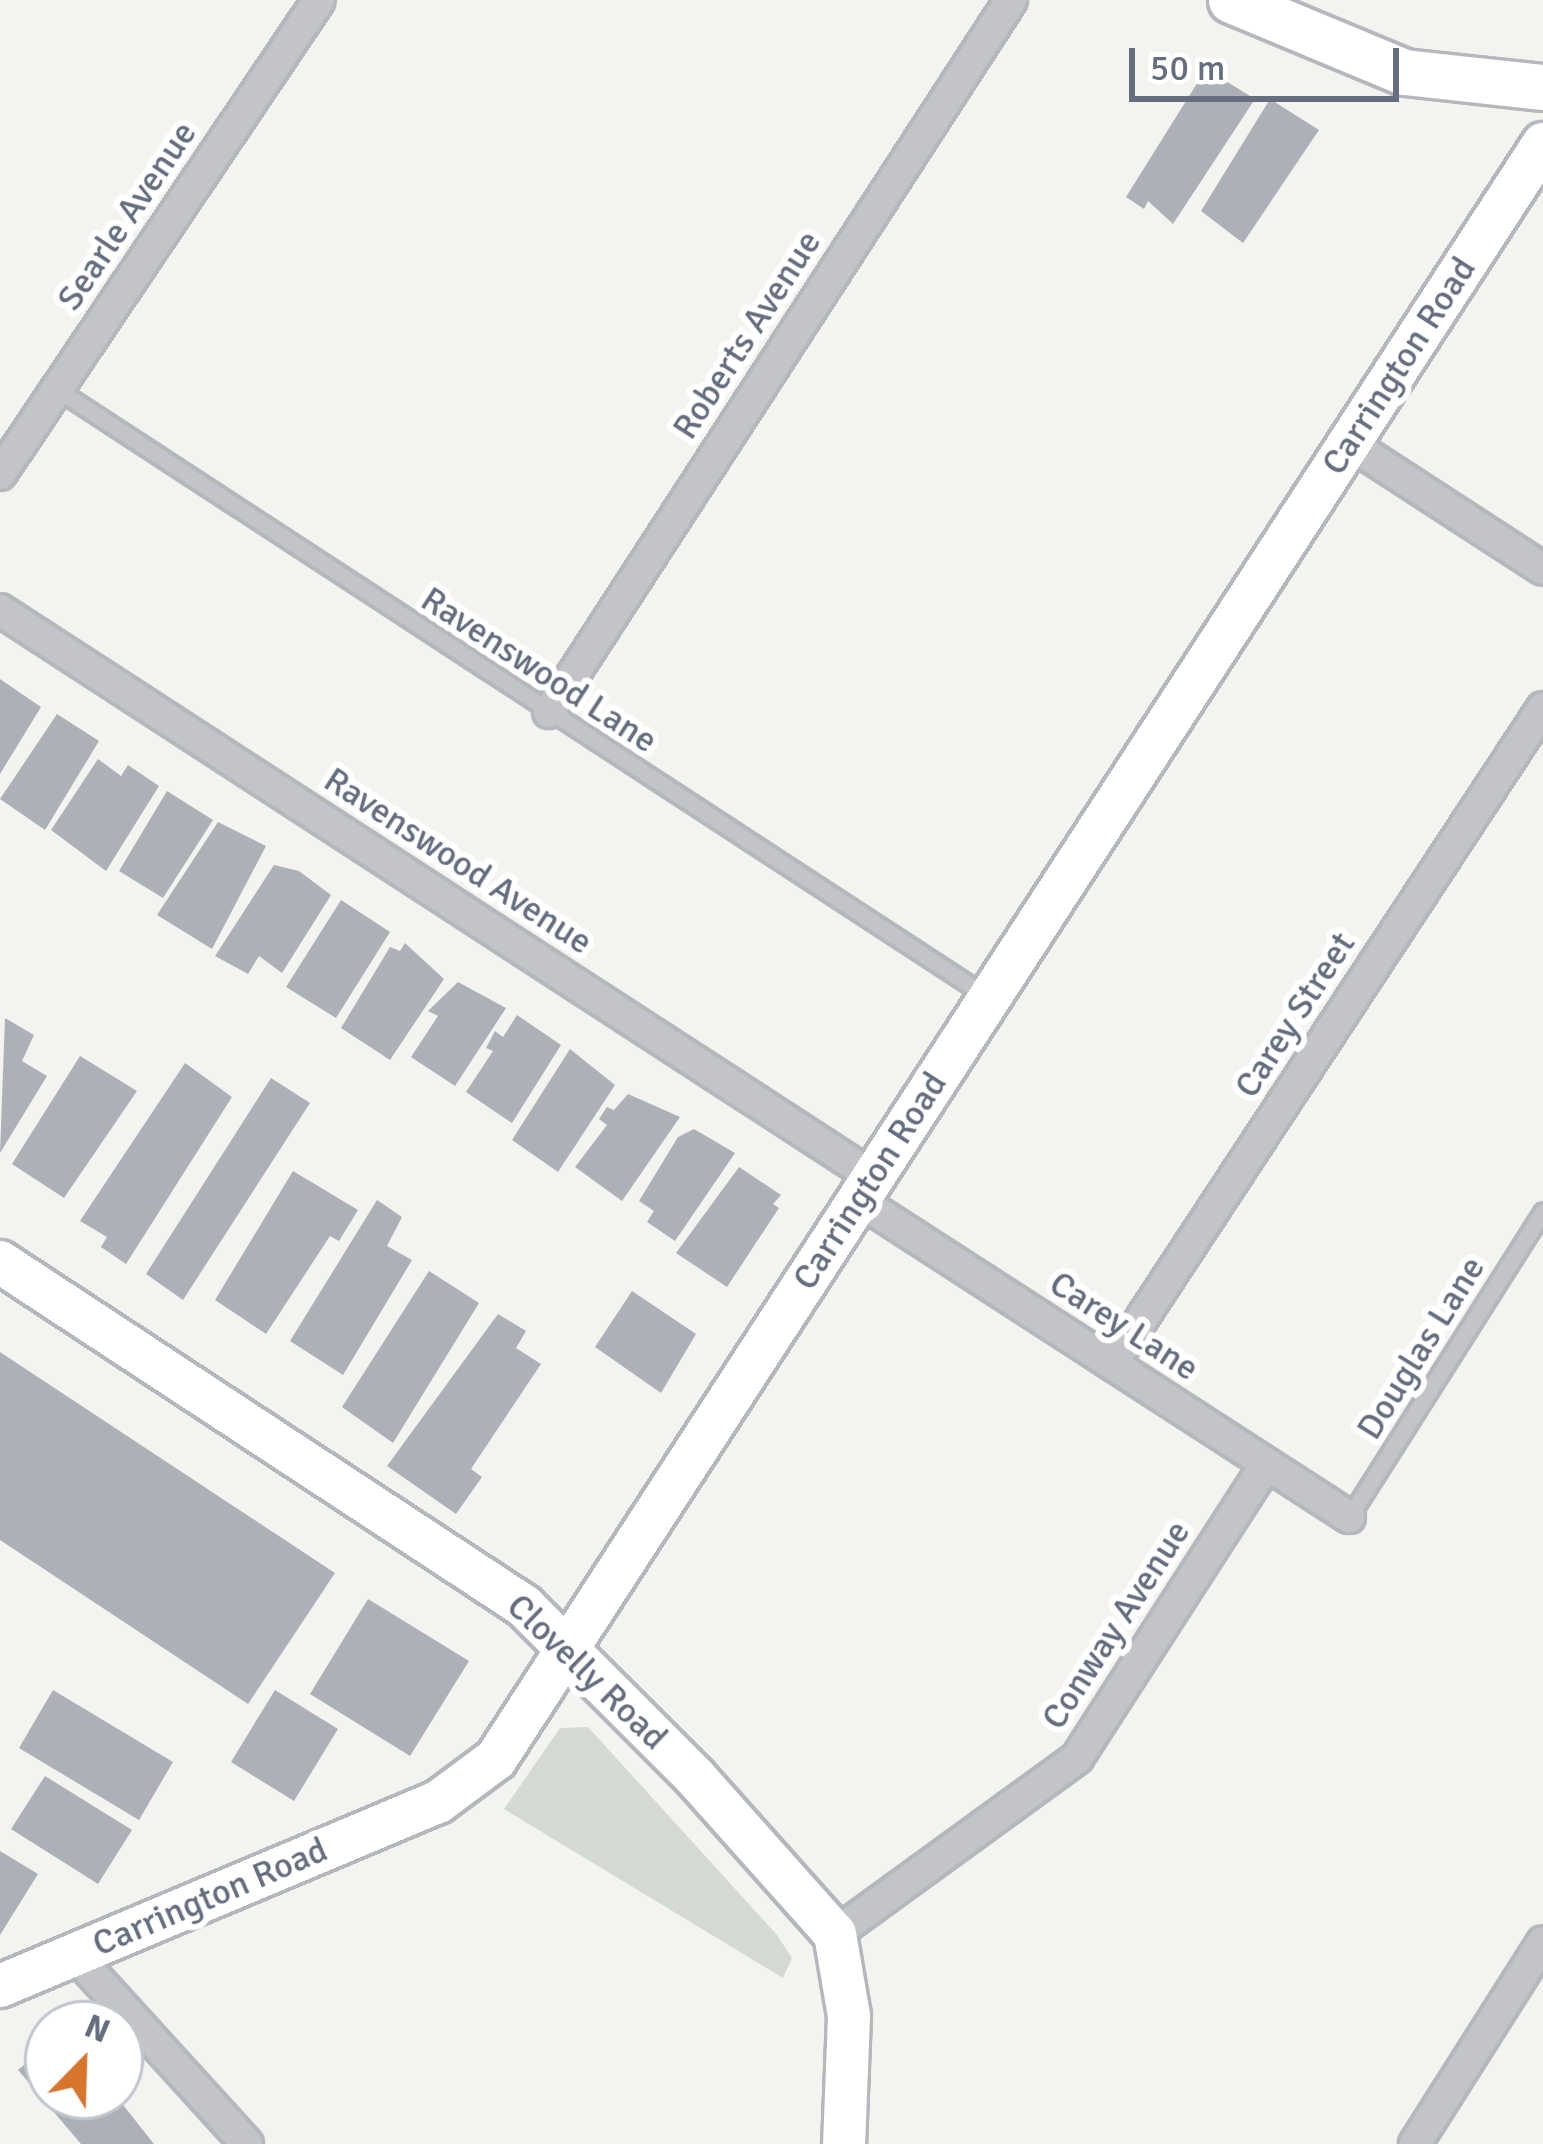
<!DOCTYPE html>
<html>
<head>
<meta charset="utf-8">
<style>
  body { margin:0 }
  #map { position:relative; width:1543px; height:2144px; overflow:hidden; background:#f3f4f0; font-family:Signika,sans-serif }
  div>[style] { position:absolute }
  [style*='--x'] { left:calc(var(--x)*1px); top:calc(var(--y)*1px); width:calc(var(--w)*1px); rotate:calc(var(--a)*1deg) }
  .green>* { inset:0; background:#d3dad1 }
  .building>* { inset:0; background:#acb1b7 }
  .roads { filter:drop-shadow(3px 0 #b4b7bc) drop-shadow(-3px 0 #b4b7bc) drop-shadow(0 3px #b4b7bc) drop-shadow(0 -3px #b4b7bc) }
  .lane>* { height:15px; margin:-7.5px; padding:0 7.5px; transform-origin:7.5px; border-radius:7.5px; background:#c2c4c8 }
  .street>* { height:30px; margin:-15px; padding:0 15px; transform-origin:15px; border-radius:15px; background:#c2c4c8 }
  .secondary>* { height:42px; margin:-21px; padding:0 21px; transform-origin:21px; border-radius:21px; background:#fff }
  .primary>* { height:45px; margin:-22.5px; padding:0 22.5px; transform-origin:22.5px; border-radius:22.5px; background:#fff }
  span { translate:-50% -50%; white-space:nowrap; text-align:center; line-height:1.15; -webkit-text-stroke:12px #fff; paint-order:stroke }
  .street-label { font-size:36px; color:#646e7f }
  .north { position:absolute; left:24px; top:2000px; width:120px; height:120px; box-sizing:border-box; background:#fff; border:3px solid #c1c5cc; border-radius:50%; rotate:23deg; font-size:33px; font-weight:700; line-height:48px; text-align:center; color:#646e7f }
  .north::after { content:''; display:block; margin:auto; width:42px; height:54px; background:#d7752c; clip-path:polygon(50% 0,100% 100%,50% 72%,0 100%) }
  .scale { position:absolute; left:1129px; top:48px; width:270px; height:54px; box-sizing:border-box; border:6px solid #646e7f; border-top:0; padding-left:15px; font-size:36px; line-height:42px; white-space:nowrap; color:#646e7f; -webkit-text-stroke:9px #fff; paint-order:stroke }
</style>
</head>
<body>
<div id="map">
  <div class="green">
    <div style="clip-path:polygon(588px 1727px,777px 1935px,792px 1958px,783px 1978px,504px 1809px,560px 1728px)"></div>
  </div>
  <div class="building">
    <div style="clip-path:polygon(1206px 69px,1255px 99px,1173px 224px,1148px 201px,1144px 209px,1126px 197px)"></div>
    <div style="clip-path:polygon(1270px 99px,1319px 130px,1243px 243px,1201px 211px)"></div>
    <div style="clip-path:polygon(0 679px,41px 707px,0 774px)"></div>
    <div style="clip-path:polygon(57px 714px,99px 741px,45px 830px,0 799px)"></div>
    <div style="clip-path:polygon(98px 759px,121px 776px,128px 765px,159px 786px,106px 871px,51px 830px)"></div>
    <div style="clip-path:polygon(167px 791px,213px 820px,163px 898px,119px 871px)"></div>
    <div style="clip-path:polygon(218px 822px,266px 846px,212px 949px,157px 915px)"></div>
    <div style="clip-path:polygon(274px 865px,299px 871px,331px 895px,282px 973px,259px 956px,248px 974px,215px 956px)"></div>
    <div style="clip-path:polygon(341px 900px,390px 932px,336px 1018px,286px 987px)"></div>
    <div style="clip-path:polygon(405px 943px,444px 979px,390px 1060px,341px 1028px,390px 947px,400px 951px)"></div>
    <div style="clip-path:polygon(458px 982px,506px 1008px,455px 1086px,411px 1057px,438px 1016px,428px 1011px)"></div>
    <div style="clip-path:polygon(517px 1015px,561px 1045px,512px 1123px,466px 1092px,493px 1051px,486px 1048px,495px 1031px,503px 1037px)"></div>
    <div style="clip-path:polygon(5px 1018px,34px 1035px,22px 1061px,47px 1076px,0 1153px)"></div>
    <div style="clip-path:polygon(570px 1049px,615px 1085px,558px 1172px,512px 1140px)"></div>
    <div style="clip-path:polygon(80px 1056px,137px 1091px,64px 1198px,12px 1164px)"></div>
    <div style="clip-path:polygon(185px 1063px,232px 1097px,126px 1264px,101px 1247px,107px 1237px,80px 1221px)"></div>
    <div style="clip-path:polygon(271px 1078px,310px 1103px,183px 1300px,146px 1274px)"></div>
    <div style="clip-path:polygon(628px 1094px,680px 1117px,622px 1201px,575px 1167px,607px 1125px,599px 1119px,607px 1107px,614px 1110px)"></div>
    <div style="clip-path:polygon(694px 1129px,735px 1153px,675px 1241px,647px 1222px,654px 1211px,639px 1201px,678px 1137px)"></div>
    <div style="clip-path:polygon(739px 1167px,781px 1195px,773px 1204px,779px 1208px,727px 1287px,676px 1253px)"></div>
    <div style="clip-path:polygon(293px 1171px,358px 1210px,339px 1241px,330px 1236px,266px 1334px,215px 1300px)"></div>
    <div style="clip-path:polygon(377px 1200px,402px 1217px,387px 1246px,412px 1260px,343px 1375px,290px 1341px)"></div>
    <div style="clip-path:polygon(429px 1271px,479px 1303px,393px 1443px,342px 1407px)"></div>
    <div style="clip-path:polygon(632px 1291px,696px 1334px,661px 1393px,595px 1347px)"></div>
    <div style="clip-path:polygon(498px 1314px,526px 1331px,516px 1348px,541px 1364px,471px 1469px,482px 1477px,456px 1514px,387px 1466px)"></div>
    <div style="clip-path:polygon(0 1352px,335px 1573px,248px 1704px,0 1540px)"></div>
    <div style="clip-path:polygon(368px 1599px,469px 1661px,410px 1756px,310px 1694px)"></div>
    <div style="clip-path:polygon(53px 1690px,173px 1762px,139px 1820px,19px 1748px)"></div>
    <div style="clip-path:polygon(275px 1690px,338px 1729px,294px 1801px,231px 1762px)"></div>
    <div style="clip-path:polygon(45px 1776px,132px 1830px,98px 1884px,11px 1829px)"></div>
    <div style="clip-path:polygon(0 1851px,38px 1874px,0 1935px)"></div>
    <div style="clip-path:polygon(48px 2045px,48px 2096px,116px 2096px,154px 2144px,81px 2144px,18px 2070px)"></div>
  </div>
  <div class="roads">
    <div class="lane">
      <div style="--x:58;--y:390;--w:1107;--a:33.13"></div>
      <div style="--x:1349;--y:1517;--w:362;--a:-57.6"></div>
    </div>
    <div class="street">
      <div style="--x:1349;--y:443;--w:231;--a:33"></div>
      <div style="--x:0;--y:474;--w:571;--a:-56.06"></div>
      <div style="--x:0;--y:610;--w:1041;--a:33"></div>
      <div style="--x:549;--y:712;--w:849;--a:-57.02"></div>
      <div style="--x:857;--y:1199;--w:586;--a:32.88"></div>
      <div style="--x:1112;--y:1364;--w:785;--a:-56.69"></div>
      <div style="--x:835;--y:1934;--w:299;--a:-36"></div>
      <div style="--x:1077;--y:1758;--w:349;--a:-57.2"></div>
      <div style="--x:74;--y:1954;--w:257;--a:47.7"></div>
      <div style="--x:1415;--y:2144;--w:239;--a:-57.6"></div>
    </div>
    <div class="secondary">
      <div style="--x:0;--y:1262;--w:627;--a:33.28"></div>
      <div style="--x:524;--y:1606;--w:242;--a:45"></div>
      <div style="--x:695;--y:1777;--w:210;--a:48.3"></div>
      <div style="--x:835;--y:1934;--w:83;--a:80.3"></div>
      <div style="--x:849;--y:2016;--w:128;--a:92.2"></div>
      <div style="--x:0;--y:1986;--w:475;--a:-22.8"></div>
      <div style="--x:438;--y:1802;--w:72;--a:-36.6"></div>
      <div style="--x:496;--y:1759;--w:1925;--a:-57.04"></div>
    </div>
    <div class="primary">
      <div style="--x:1231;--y:0;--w:187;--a:22.6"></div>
      <div style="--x:1404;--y:72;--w:140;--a:6.2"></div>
    </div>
  </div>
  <div class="street-label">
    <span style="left:127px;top:216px;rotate:-56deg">Searle Avenue</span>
    <span style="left:747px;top:335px;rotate:-57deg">Roberts Avenue</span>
    <span style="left:1399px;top:366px;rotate:-57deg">Carrington Road</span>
    <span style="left:539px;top:670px;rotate:33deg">Ravenswood Lane</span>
    <span style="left:458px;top:861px;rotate:33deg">Ravenswood Avenue</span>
    <span style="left:1295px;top:1015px;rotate:-57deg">Carey Street</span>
    <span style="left:870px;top:1181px;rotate:-57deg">Carrington Road</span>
    <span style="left:1124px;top:1326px;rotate:33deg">Carey Lane</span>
    <span style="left:1421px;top:1348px;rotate:-58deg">Douglas Lane</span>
    <span style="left:1116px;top:1625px;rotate:-57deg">Conway Avenue</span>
    <span style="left:587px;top:1672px;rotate:44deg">Clovelly Road</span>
    <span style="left:210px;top:1897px;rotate:-23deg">Carrington Road</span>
  </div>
  <div class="north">N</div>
  <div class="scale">50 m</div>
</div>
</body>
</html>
